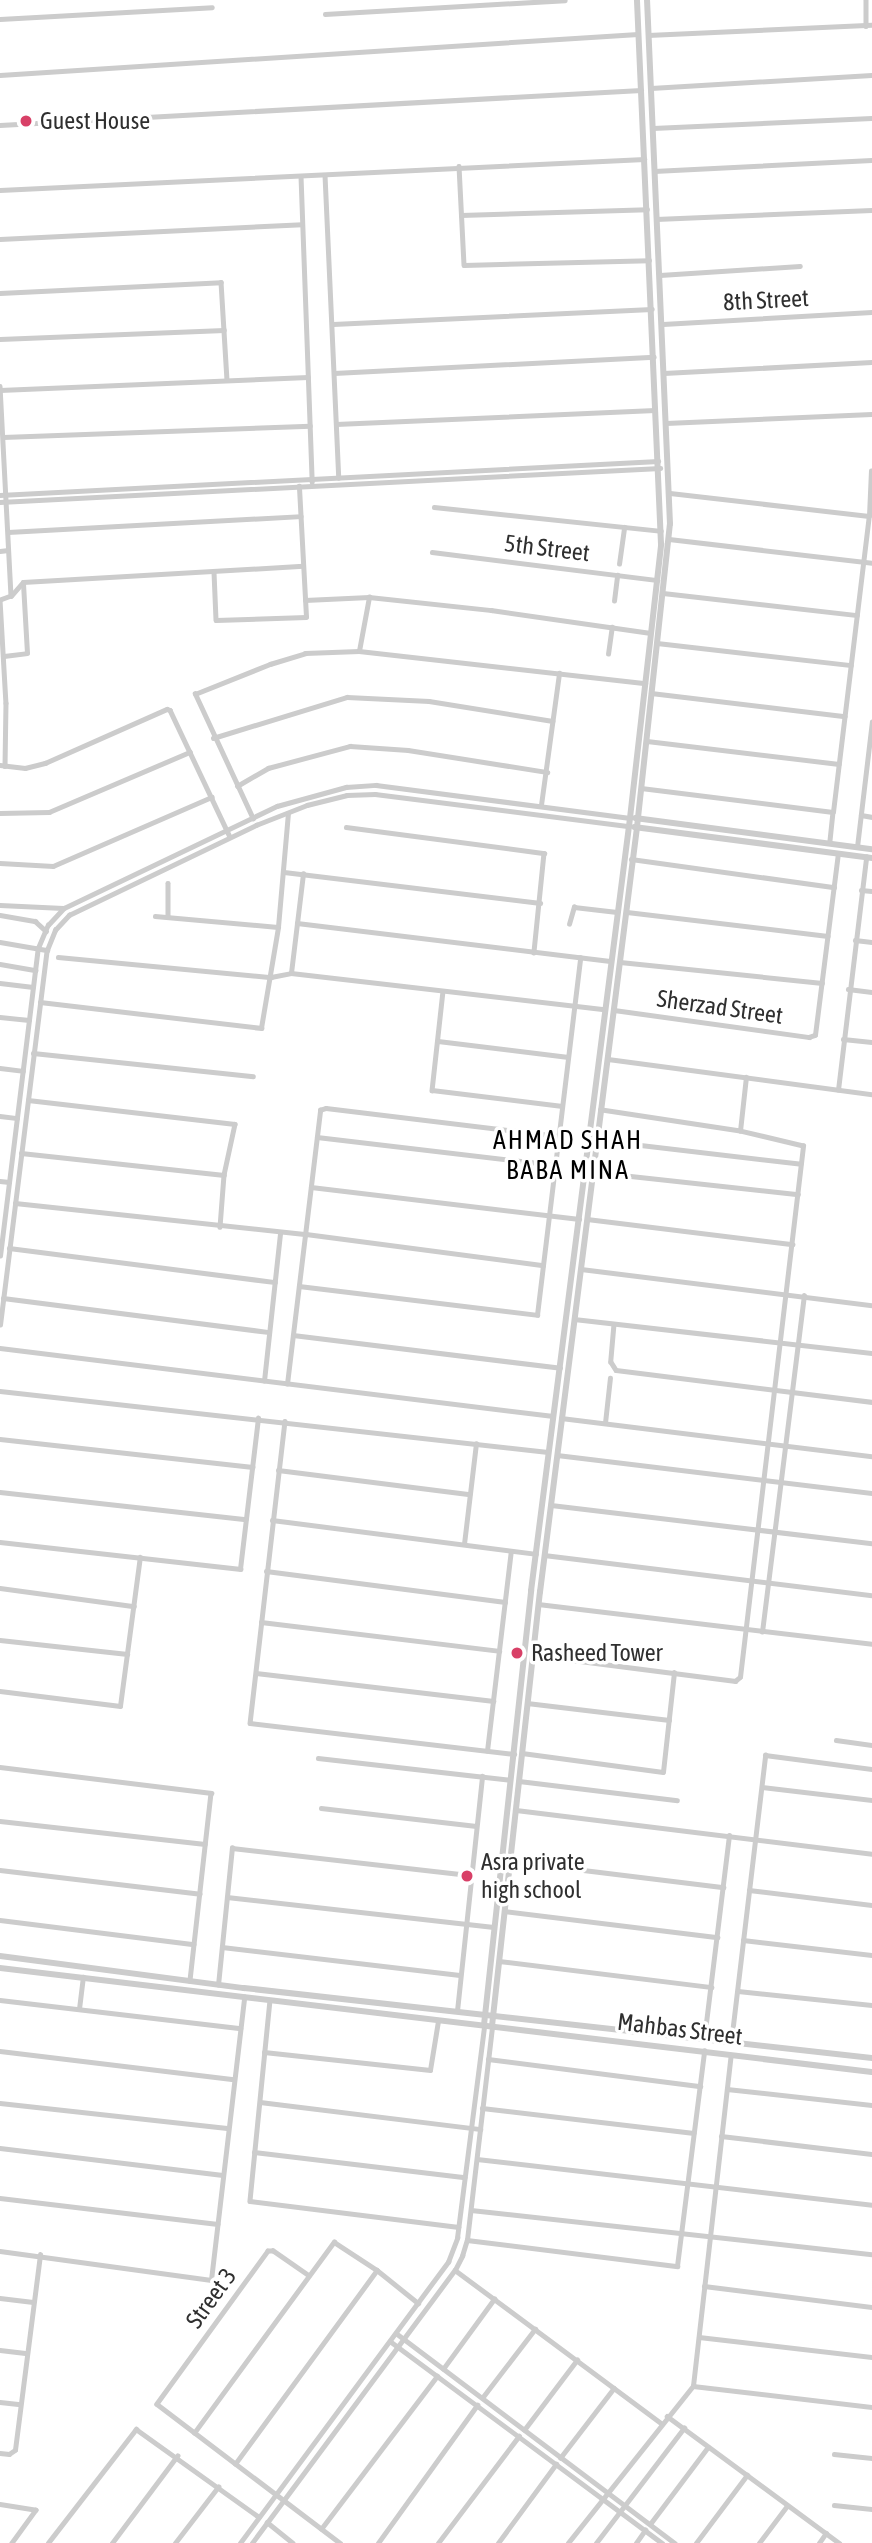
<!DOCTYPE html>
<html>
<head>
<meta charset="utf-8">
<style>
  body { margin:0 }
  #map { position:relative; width:872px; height:2543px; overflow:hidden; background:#fff; font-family:"Asap Condensed",sans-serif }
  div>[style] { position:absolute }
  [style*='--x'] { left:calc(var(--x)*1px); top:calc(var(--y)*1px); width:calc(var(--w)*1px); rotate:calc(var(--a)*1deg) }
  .minor>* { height:4.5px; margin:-2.25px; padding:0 2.25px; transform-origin:2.25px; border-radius:2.25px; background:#ccc }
  .tertiary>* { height:6px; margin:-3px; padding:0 3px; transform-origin:3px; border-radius:3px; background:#ccc }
  .dots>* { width:19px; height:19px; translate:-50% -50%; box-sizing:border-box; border:4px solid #fff; border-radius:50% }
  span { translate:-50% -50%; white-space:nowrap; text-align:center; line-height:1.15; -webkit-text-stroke:7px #fff; paint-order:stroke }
  .poi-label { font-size:24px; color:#2f2f2f }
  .left { translate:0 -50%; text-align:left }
  .street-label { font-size:24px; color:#2f2f2f }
  .neighbourhood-label { font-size:26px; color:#000; letter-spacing:2px }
</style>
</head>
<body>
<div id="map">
  <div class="minor">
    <div style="--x:866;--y:0;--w:26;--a:90"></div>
    <div style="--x:325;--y:14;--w:240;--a:-3.3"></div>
    <div style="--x:0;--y:19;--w:212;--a:-3.2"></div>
    <div style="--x:648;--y:35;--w:224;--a:-2.6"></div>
    <div style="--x:0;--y:75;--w:639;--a:-3.68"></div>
    <div style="--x:651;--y:88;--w:221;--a:-3.4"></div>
    <div style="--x:0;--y:125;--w:642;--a:-3.13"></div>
    <div style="--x:653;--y:128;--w:219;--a:-2.6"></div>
    <div style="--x:459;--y:166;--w:99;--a:87.1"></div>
    <div style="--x:464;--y:265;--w:185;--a:-1.5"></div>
    <div style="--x:654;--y:171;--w:218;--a:-2.9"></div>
    <div style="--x:325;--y:175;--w:303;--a:87.4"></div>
    <div style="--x:301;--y:176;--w:306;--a:87.9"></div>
    <div style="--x:0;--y:190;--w:645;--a:-2.76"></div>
    <div style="--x:461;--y:215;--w:186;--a:-1.8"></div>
    <div style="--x:656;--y:219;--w:216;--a:-2.4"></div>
    <div style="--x:0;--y:239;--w:302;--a:-2.8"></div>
    <div style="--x:660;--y:275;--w:140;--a:-3.7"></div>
    <div style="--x:0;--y:293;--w:221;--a:-2.8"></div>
    <div style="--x:221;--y:282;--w:98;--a:86.5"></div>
    <div style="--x:333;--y:324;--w:319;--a:-2.7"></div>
    <div style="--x:663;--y:324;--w:209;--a:-3.3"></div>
    <div style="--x:0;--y:339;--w:224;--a:-2.3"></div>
    <div style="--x:334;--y:373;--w:320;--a:-2.9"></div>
    <div style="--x:664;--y:373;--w:208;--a:-3"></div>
    <div style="--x:0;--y:386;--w:210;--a:87"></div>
    <div style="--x:11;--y:596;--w:12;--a:160"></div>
    <div style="--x:0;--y:600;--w:103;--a:86.7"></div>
    <div style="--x:6;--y:703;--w:63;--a:90.9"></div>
    <div style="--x:0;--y:390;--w:308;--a:-2.4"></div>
    <div style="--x:666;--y:423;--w:206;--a:-2.5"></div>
    <div style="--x:336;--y:424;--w:319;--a:-2.5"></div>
    <div style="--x:3;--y:437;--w:307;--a:-2.1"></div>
    <div style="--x:670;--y:493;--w:200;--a:6.6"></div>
    <div style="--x:0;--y:495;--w:659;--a:-2.96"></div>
    <div style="--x:0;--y:502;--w:661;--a:-2.95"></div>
    <div style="--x:434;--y:507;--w:228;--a:6"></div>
    <div style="--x:8;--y:532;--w:293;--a:-3.1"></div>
    <div style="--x:669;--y:539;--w:204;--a:6.7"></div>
    <div style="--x:0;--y:551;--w:8;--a:-7"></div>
    <div style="--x:432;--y:552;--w:227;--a:7.1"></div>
    <div style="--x:619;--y:564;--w:37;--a:-82"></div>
    <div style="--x:214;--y:572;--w:48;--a:87.6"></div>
    <div style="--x:216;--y:620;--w:90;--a:-1.9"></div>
    <div style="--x:306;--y:617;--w:131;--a:-93.1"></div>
    <div style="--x:663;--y:593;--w:195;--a:6.5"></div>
    <div style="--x:11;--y:596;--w:18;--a:-49"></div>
    <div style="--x:23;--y:582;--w:280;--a:-3.3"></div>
    <div style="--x:305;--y:600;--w:64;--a:-2.7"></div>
    <div style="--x:369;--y:597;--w:123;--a:6.1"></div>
    <div style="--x:491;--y:610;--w:161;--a:8.2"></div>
    <div style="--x:614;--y:601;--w:26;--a:-83"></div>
    <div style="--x:657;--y:643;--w:195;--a:6.5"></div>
    <div style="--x:359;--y:651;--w:55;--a:-79.5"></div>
    <div style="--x:608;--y:654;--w:27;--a:-82"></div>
    <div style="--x:4;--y:656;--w:23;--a:-7"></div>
    <div style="--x:27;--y:653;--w:70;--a:-93.3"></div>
    <div style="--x:651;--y:693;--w:195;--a:6.8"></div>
    <div style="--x:213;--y:738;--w:140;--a:-17"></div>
    <div style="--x:347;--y:697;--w:82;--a:2.8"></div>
    <div style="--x:429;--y:701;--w:125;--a:9.2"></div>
    <div style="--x:647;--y:741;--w:193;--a:6.8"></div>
    <div style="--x:0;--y:765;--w:25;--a:7"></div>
    <div style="--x:25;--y:768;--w:21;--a:-14"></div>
    <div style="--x:45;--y:763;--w:133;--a:-23.9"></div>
    <div style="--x:167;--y:709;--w:3;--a:18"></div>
    <div style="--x:170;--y:710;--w:140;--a:64.7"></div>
    <div style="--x:237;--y:786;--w:36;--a:-30"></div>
    <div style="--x:268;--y:768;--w:85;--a:-15"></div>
    <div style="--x:350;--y:746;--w:58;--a:3.9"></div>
    <div style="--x:408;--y:750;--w:141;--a:9"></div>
    <div style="--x:641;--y:788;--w:193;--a:7.1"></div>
    <div style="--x:833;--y:812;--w:31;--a:96"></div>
    <div style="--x:541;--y:805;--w:133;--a:-82.2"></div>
    <div style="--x:833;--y:812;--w:298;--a:-83.1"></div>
    <div style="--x:869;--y:516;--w:45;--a:-87.5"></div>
    <div style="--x:0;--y:813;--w:49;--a:-1.2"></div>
    <div style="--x:49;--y:812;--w:153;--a:-23.1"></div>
    <div style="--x:861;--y:815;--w:11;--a:10"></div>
    <div style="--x:253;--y:819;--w:138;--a:-114.9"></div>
    <div style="--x:195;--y:694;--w:81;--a:-21.8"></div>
    <div style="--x:270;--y:664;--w:37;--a:-17"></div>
    <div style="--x:305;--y:653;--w:54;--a:-2.1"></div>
    <div style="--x:359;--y:651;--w:288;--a:6.4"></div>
    <div style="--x:346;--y:827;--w:200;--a:7.5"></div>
    <div style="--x:544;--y:853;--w:100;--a:95.8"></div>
    <div style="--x:857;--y:847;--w:126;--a:-83.2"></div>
    <div style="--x:631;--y:859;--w:205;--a:7.9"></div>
    <div style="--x:0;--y:863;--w:53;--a:3.2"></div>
    <div style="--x:53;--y:866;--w:173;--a:-23.5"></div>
    <div style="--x:284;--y:872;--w:258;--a:6.9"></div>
    <div style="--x:168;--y:883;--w:34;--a:90"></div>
    <div style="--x:861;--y:890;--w:11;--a:5"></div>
    <div style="--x:0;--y:905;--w:63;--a:2.7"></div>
    <div style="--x:627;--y:912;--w:202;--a:6.8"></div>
    <div style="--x:0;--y:915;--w:36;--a:10"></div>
    <div style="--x:35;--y:921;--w:15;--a:42"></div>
    <div style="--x:155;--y:916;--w:123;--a:5.1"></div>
    <div style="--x:297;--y:923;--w:315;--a:6.9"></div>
    <div style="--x:569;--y:924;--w:18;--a:-74"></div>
    <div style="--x:574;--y:907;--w:43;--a:6.6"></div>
    <div style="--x:855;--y:940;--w:17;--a:7"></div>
    <div style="--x:0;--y:942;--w:48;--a:9.7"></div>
    <div style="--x:58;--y:957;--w:214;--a:5.4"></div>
    <div style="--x:271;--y:977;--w:20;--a:-11"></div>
    <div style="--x:291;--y:973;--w:315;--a:6.6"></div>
    <div style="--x:620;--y:962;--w:203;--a:5.9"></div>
    <div style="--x:0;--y:964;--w:36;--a:10"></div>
    <div style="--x:291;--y:973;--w:100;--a:-83.1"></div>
    <div style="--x:0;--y:983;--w:33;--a:7"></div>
    <div style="--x:848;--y:989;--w:24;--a:7"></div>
    <div style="--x:443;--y:991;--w:100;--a:96.3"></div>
    <div style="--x:432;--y:1090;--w:131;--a:7"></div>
    <div style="--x:40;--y:1002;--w:223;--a:6.7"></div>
    <div style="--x:261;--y:1028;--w:102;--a:-80.4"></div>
    <div style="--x:278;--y:927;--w:114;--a:-85"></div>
    <div style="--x:614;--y:1010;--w:197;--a:7.9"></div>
    <div style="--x:809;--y:1037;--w:6;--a:-18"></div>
    <div style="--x:815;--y:1035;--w:183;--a:-82.8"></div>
    <div style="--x:0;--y:1017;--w:29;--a:6"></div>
    <div style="--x:843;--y:1039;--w:29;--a:6"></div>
    <div style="--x:438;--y:1041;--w:131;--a:7"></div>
    <div style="--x:33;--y:1053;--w:221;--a:6"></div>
    <div style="--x:608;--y:1059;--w:266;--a:7.6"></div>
    <div style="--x:0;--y:1068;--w:23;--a:7"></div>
    <div style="--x:838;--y:1090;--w:235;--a:-83.1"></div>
    <div style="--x:28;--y:1100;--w:208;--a:6.6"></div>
    <div style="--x:235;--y:1124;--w:52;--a:102.2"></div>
    <div style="--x:224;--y:1175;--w:52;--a:94.4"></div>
    <div style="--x:0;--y:1116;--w:17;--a:7"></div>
    <div style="--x:740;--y:1131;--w:54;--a:-83.7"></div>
    <div style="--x:317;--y:1137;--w:240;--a:6.7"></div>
    <div style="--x:598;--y:1140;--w:204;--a:6.7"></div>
    <div style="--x:21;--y:1153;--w:204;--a:6.2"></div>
    <div style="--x:594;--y:1172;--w:205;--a:6.2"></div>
    <div style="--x:0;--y:1181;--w:9;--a:6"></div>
    <div style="--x:311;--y:1187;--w:270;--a:6.8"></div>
    <div style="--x:15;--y:1203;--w:293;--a:6.1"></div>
    <div style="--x:306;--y:1234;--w:239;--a:7.5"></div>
    <div style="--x:587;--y:1219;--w:207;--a:7"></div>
    <div style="--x:9;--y:1248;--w:268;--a:7.3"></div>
    <div style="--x:0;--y:1256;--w:310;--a:-83"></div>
    <div style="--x:38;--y:948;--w:25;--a:-67"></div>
    <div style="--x:48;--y:925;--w:23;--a:-47"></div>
    <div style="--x:64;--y:908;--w:236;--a:-25.6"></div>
    <div style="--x:277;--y:806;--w:72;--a:-15.4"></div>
    <div style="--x:346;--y:787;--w:30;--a:-4"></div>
    <div style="--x:376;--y:785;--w:256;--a:7.4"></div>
    <div style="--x:581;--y:1269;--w:293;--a:7.1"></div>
    <div style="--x:299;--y:1286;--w:240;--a:6.9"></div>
    <div style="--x:537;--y:1315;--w:360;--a:-83.1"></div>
    <div style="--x:3;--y:1298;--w:268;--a:7.3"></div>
    <div style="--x:574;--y:1319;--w:300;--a:6.5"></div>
    <div style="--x:614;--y:1324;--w:38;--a:95"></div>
    <div style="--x:611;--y:1362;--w:9;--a:58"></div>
    <div style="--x:616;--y:1370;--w:258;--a:7.1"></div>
    <div style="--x:0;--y:1325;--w:378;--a:-82.9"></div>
    <div style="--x:47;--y:950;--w:22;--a:-68"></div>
    <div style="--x:55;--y:930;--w:21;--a:-47"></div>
    <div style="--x:69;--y:915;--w:208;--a:-25.7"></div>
    <div style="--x:256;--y:825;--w:55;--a:-21.4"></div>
    <div style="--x:307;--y:805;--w:41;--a:-14"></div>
    <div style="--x:347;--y:795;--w:28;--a:-2"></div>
    <div style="--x:375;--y:794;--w:256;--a:7.2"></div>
    <div style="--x:293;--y:1335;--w:269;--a:7"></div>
    <div style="--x:0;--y:1348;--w:557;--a:7.01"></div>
    <div style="--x:264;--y:1381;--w:148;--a:-83.8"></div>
    <div style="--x:287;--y:1384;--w:276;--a:-83.1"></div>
    <div style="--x:320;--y:1110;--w:6;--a:-18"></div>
    <div style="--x:326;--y:1108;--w:235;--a:6.9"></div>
    <div style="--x:0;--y:1391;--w:551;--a:6.35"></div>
    <div style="--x:561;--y:1418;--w:313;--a:7"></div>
    <div style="--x:285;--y:1421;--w:304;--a:96.6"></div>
    <div style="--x:250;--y:1723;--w:266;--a:6.7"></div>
    <div style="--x:605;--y:1423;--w:45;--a:-83.7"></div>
    <div style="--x:0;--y:1439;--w:254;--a:6.3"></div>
    <div style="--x:557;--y:1455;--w:317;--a:6.9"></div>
    <div style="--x:278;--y:1470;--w:193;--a:7.2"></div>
    <div style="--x:0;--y:1492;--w:247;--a:6.3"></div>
    <div style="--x:551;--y:1505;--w:323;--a:6.8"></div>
    <div style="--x:272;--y:1520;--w:266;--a:7.3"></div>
    <div style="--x:0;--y:1542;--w:242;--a:6.4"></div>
    <div style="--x:240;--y:1569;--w:152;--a:-83.2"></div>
    <div style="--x:464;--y:1544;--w:101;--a:-83.2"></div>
    <div style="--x:544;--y:1555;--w:330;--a:7"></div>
    <div style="--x:266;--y:1571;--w:241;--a:7.4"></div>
    <div style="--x:0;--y:1588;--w:135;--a:7.7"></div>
    <div style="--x:538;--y:1604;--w:336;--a:6.8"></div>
    <div style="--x:261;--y:1622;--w:240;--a:6.9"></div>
    <div style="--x:762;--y:1632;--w:339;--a:-82.9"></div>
    <div style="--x:0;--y:1640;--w:128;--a:6.3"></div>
    <div style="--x:533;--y:1655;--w:204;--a:7.3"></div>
    <div style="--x:735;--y:1681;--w:6;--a:-39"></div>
    <div style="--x:740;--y:1677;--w:535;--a:-83.23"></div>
    <div style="--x:803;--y:1146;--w:65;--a:-166.6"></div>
    <div style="--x:740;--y:1131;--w:141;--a:-171.4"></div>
    <div style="--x:256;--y:1673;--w:239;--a:6.7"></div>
    <div style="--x:0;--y:1691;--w:121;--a:7.1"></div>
    <div style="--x:120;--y:1706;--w:150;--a:-82.4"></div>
    <div style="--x:527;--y:1703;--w:143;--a:6.8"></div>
    <div style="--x:836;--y:1740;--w:36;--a:8"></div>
    <div style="--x:487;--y:1751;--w:201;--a:-83.2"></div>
    <div style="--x:522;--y:1753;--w:142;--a:7.7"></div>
    <div style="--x:663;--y:1772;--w:100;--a:-83.7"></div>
    <div style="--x:318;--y:1758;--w:193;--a:6.5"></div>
    <div style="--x:0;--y:1767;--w:213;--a:7"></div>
    <div style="--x:211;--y:1793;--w:189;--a:96.4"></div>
    <div style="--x:519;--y:1781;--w:159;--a:6.9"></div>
    <div style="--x:762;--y:1787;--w:111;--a:6.7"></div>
    <div style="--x:321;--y:1808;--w:156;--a:6.6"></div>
    <div style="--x:516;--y:1810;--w:359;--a:7"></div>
    <div style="--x:0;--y:1821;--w:206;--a:6.4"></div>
    <div style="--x:510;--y:1861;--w:215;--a:7"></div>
    <div style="--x:0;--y:1870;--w:201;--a:6.8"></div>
    <div style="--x:749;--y:1890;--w:124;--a:7"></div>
    <div style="--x:227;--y:1897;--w:268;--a:6.4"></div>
    <div style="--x:504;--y:1911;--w:215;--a:7"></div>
    <div style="--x:0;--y:1920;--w:195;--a:7.1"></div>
    <div style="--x:743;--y:1940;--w:130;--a:6.6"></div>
    <div style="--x:222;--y:1947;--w:239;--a:6.7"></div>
    <div style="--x:499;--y:1961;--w:214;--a:7"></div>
    <div style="--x:218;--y:1985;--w:138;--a:-84.2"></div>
    <div style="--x:232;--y:1848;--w:240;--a:6.5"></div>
    <div style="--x:738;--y:1991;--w:135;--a:6"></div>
    <div style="--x:0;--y:2000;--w:242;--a:6.7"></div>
    <div style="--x:270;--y:2000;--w:202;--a:95.7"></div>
    <div style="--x:250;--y:2201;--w:210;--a:7.1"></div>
    <div style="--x:79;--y:2009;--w:32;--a:-83"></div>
    <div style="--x:457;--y:2011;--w:236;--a:-83.9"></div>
    <div style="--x:704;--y:2039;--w:205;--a:-83"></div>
    <div style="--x:731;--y:2042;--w:289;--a:-83.2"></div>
    <div style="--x:765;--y:1755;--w:108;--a:7.5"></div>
    <div style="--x:0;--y:2051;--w:235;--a:6.9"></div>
    <div style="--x:264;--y:2052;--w:167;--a:6.2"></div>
    <div style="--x:430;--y:2070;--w:50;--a:-80.7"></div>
    <div style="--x:488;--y:2059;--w:214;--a:7.3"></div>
    <div style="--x:727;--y:2089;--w:146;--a:6.3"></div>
    <div style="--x:260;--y:2102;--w:222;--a:7"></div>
    <div style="--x:0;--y:2103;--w:228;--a:6.3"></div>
    <div style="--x:482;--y:2108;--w:213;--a:6.7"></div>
    <div style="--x:721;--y:2136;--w:152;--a:6.8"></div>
    <div style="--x:0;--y:2148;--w:224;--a:6.9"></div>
    <div style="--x:254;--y:2152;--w:212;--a:6.8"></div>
    <div style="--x:477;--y:2159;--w:398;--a:6.6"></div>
    <div style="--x:0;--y:2198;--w:219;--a:6.8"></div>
    <div style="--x:471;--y:2210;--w:403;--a:6.3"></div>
    <div style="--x:467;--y:2240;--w:212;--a:7.1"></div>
    <div style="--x:677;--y:2266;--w:217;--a:-82.8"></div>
    <div style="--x:0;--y:2251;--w:213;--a:7.8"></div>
    <div style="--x:211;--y:2280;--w:285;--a:-83.3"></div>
    <div style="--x:455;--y:2270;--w:257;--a:36.6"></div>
    <div style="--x:309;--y:2276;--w:44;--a:-145.2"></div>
    <div style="--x:273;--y:2251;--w:5;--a:180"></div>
    <div style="--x:268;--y:2251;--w:189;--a:126"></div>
    <div style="--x:157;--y:2404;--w:230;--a:37.2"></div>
    <div style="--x:704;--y:2286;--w:169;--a:7.1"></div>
    <div style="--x:0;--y:2298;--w:33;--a:7"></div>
    <div style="--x:396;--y:2333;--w:349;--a:37"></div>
    <div style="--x:699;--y:2337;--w:174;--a:6.6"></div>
    <div style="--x:390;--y:2341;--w:339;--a:36.6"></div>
    <div style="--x:0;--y:2350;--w:25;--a:7"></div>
    <div style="--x:443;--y:2369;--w:87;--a:-53.9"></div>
    <div style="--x:693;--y:2386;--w:180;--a:6.7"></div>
    <div style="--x:482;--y:2398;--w:87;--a:-52.5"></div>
    <div style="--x:0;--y:2402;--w:20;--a:6"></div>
    <div style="--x:667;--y:2416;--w:214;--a:36.4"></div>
    <div style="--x:524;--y:2430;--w:88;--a:-52.9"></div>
    <div style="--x:194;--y:2433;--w:237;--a:-53.8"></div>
    <div style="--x:334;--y:2242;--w:51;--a:33.1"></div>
    <div style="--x:377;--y:2270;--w:53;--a:38.8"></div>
    <div style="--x:0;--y:2453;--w:9;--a:6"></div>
    <div style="--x:9;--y:2454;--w:7;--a:-34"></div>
    <div style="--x:15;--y:2450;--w:197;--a:-82.7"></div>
    <div style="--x:834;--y:2454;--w:38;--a:6"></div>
    <div style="--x:560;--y:2458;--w:88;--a:-52.4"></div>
    <div style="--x:235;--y:2464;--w:240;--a:-53.8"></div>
    <div style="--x:0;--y:2504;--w:36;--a:9"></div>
    <div style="--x:36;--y:2510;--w:41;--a:126"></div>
    <div style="--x:834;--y:2505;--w:38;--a:6"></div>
    <div style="--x:267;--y:2522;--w:33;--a:39"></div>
    <div style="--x:650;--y:2524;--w:96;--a:-53"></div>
    <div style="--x:321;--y:2529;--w:192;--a:-52.8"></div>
    <div style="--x:48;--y:2543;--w:144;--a:-52.3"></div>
    <div style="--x:136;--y:2429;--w:151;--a:35.6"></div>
    <div style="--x:112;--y:2543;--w:109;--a:-53.2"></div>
    <div style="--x:175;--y:2543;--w:71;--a:-52.5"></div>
    <div style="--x:240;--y:2543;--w:350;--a:-53.5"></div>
    <div style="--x:448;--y:2262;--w:26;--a:-69"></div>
    <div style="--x:457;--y:2238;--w:214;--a:-82.7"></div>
    <div style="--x:252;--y:2543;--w:340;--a:-53.4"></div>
    <div style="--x:455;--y:2270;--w:16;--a:-63"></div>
    <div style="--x:462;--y:2256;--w:17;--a:-73"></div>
    <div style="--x:467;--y:2240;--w:215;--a:-83.3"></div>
    <div style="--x:378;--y:2543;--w:170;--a:-54.3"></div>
    <div style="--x:438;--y:2543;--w:134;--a:-52.9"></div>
    <div style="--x:498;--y:2543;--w:98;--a:-53.7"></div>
    <div style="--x:568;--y:2543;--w:201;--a:-51.5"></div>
    <div style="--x:693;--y:2386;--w:333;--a:-83.5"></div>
    <div style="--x:596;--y:2543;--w:145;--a:-52.6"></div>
    <div style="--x:636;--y:2543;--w:16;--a:-55"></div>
    <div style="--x:696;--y:2543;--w:85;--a:-53.1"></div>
    <div style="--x:759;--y:2543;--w:46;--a:-52.9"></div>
    <div style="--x:819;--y:2543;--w:12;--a:-55"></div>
  </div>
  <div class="tertiary">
    <div style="--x:635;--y:818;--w:239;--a:7.5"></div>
    <div style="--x:634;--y:827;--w:240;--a:7.4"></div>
    <div style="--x:0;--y:1956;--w:246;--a:7.5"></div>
    <div style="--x:244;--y:1988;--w:632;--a:6.36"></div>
    <div style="--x:0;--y:1968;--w:878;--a:6.8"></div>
    <div style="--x:484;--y:2025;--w:437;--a:-83.8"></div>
    <div style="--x:531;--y:1591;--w:779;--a:-82.7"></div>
    <div style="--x:630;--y:818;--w:276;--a:-83.5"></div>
    <div style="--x:661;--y:544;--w:545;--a:-92.53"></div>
    <div style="--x:492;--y:2026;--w:437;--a:-83.7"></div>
    <div style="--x:540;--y:1592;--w:771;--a:-82.77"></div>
    <div style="--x:637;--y:827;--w:305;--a:-83.8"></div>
    <div style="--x:670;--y:524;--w:525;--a:-92.51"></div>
  </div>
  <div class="dots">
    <div style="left:26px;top:121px;background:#d84067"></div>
    <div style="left:517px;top:1653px;background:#d84067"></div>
    <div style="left:467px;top:1876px;background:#d84067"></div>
  </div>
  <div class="poi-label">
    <span class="left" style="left:40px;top:121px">Guest House</span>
    <span class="left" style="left:531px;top:1653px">Rasheed Tower</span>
    <span class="left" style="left:481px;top:1876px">Asra private<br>high school</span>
  </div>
  <div class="street-label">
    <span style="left:766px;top:300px;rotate:-3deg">8th Street</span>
    <span style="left:547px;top:548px;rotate:7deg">5th Street</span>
    <span style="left:720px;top:1007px;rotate:8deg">Sherzad Street</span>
    <span style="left:680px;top:2029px;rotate:7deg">Mahbas Street</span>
    <span style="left:211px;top:2298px;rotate:-54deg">Street 3</span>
  </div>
  <div class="neighbourhood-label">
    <span style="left:568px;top:1156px">AHMAD SHAH<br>BABA MINA</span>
  </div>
</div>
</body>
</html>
